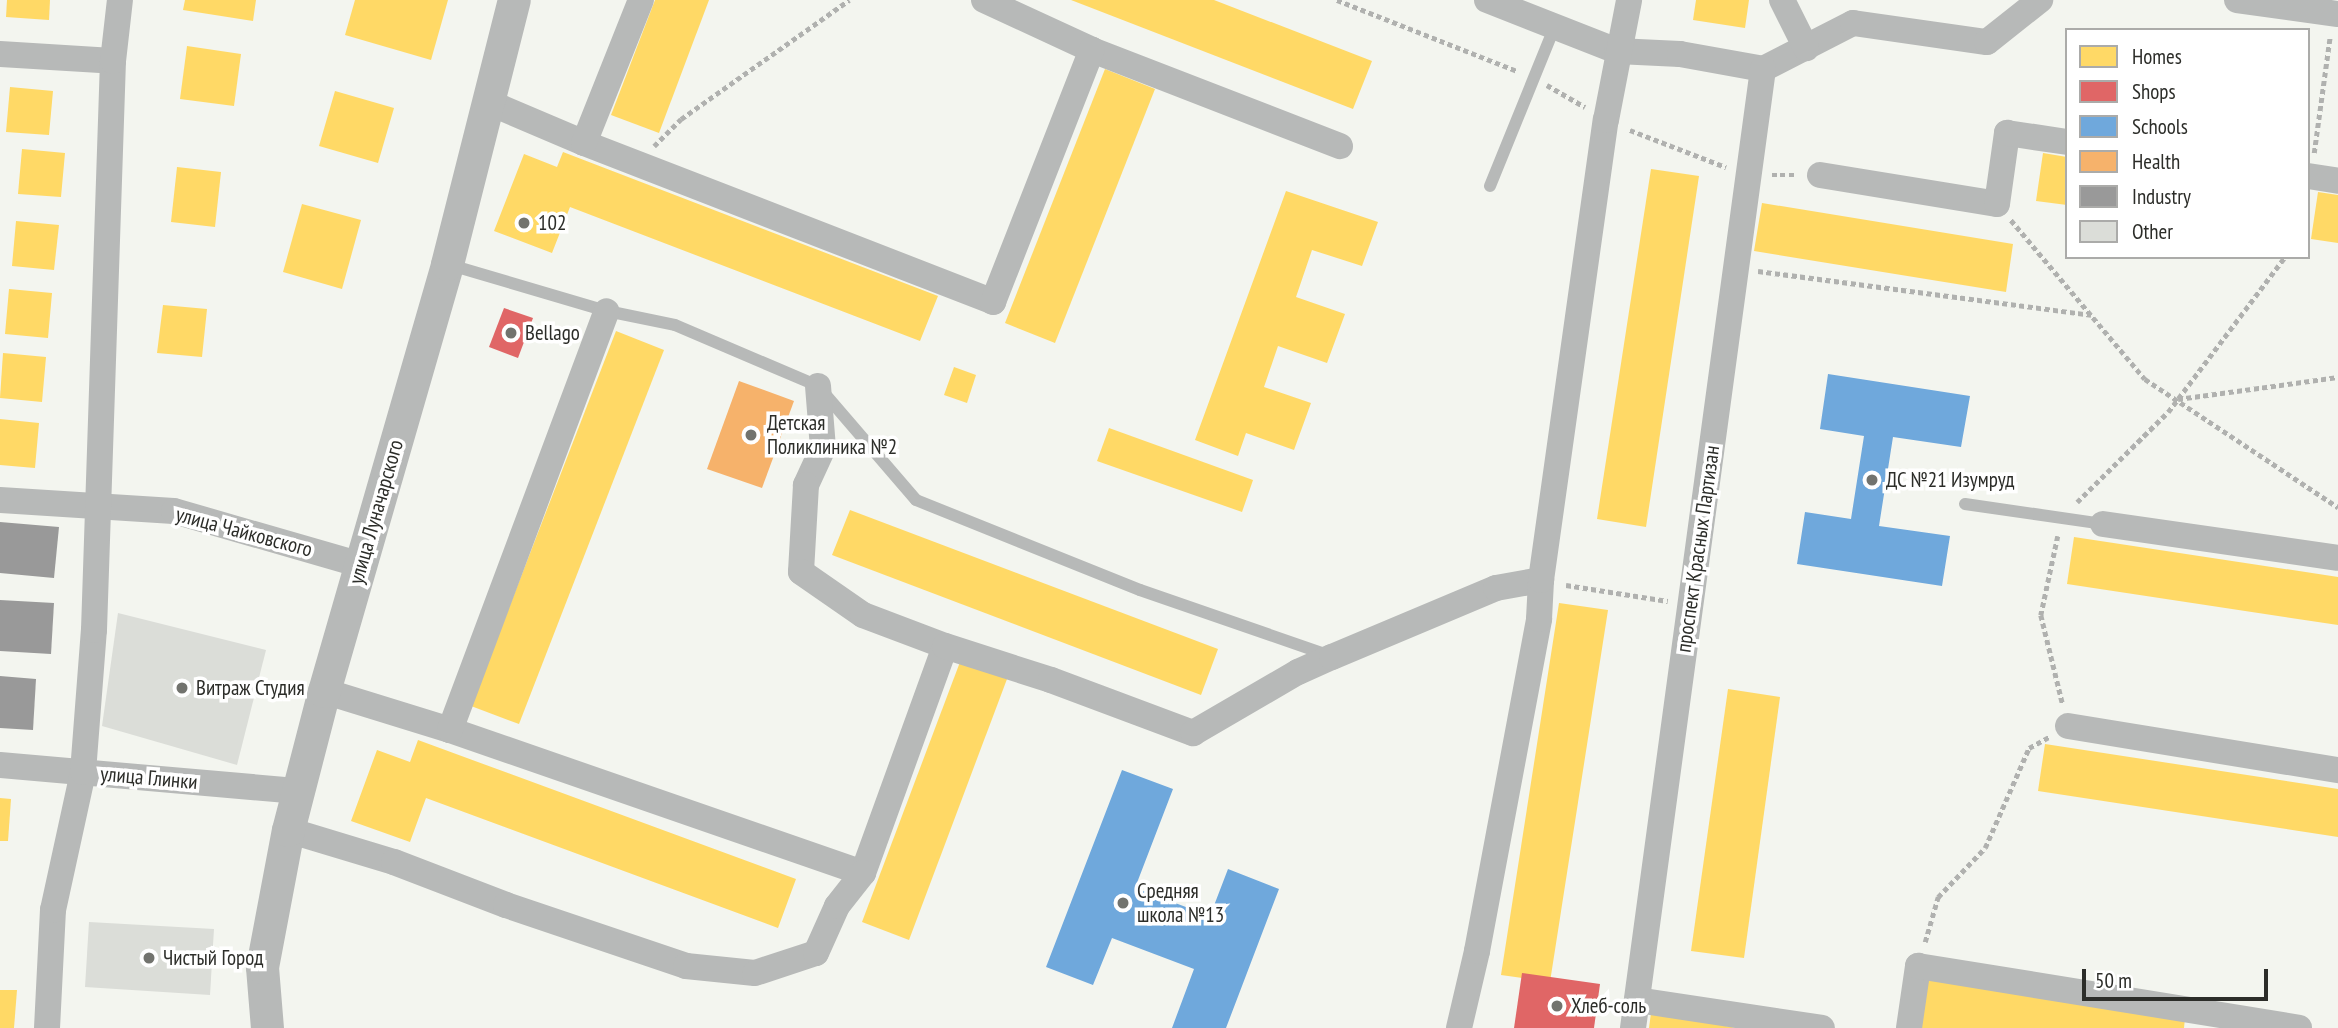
<!DOCTYPE html>
<html>
<head>
<meta charset="utf-8">
<style>
  body { margin:0 }
  #map { position:relative; width:2338px; height:1028px; overflow:hidden; background:#f3f5ef; font-family:"PT Sans Narrow",sans-serif }
  div>[style] { position:absolute }
  [style*='--x'] { left:calc(var(--x)*1px); top:calc(var(--y)*1px); width:calc(var(--w)*1px); rotate:calc(var(--a)*1deg) }
  .homes>* { inset:0; background:#ffd966 }
  .shops>* { inset:0; background:#e06666 }
  .schools>* { inset:0; background:#6fa8dc }
  .health>* { inset:0; background:#f6b26b }
  .industry>* { inset:0; background:#999 }
  .building>* { inset:0; background:#dbddd8 }
  .path>* { height:4.5px; margin-top:-2.25px; transform-origin:0; background:repeating-linear-gradient(90deg,#b0b1af 0 5px,transparent 0 8.5px) }
  .service>* { height:12px; margin:-6px; padding:0 6px; transform-origin:6px; border-radius:6px; background:#b7b9b8 }
  .minor>* { height:26px; margin:-13px; padding:0 13px; transform-origin:13px; border-radius:13px; background:#b7b9b8 }
  .tertiary>* { height:33px; margin:-16.5px; padding:0 16.5px; transform-origin:16.5px; border-radius:16.5px; background:#b7b9b8 }
  .dots>* { width:19px; height:19px; translate:-50% -50%; box-sizing:border-box; border:4px solid #fff; border-radius:50% }
  span { translate:-50% -50%; white-space:nowrap; text-align:center; line-height:1.15; -webkit-text-stroke:7px #fff; paint-order:stroke }
  .poi-label { font-size:21px; color:#2c2d29 }
  .left { translate:0 -50%; text-align:left }
  .street-label { font-size:21px; color:#2c2d29 }
  .legend { position:absolute; left:2065px; top:28px; width:245px; height:231px; box-sizing:border-box; background:#fff; border:2px solid #ababa9; margin:0; padding:9px 12px; list-style:none; font-size:21px; color:#2c2d29 }
  .legend li { display:flex; align-items:center; gap:14px; height:35px }
  .legend b { width:35px; border:2px solid #ababa9 }
  .scale { position:absolute; left:2082px; top:969px; width:186px; height:32px; box-sizing:border-box; border:4px solid #2c2d29; border-top:0; padding-left:9px; font-size:21px; line-height:24px; white-space:nowrap; color:#2c2d29; -webkit-text-stroke:5px #fff; paint-order:stroke }
</style>
</head>
<body>
<div id="map">
  <div class="homes">
    <div style="clip-path:polygon(7px 0,50px 0,49px 20px,6px 17px)"></div>
    <div style="clip-path:polygon(185px 0,256px 0,253px 21px,183px 10px)"></div>
    <div style="clip-path:polygon(355px 0,448px 0,431px 60px,345px 35px)"></div>
    <div style="clip-path:polygon(655px 0,709px 0,659px 133px,611px 115px)"></div>
    <div style="clip-path:polygon(1071px 0,1214px 0,1372px 61px,1353px 109px)"></div>
    <div style="clip-path:polygon(1696px 0,1749px 0,1745px 28px,1693px 20px)"></div>
    <div style="clip-path:polygon(187px 46px,241px 54px,234px 106px,180px 99px)"></div>
    <div style="clip-path:polygon(1105px 69px,1155px 89px,1055px 343px,1005px 323px)"></div>
    <div style="clip-path:polygon(10px 87px,53px 91px,49px 135px,6px 132px)"></div>
    <div style="clip-path:polygon(335px 91px,394px 108px,378px 163px,319px 146px)"></div>
    <div style="clip-path:polygon(22px 149px,65px 153px,61px 197px,18px 194px)"></div>
    <div style="clip-path:polygon(563px 152px,938px 296px,920px 341px,570px 207px,552px 253px,494px 231px,524px 154px,557px 167px)"></div>
    <div style="clip-path:polygon(2043px 153px,2067px 157px,2067px 205px,2036px 201px)"></div>
    <div style="clip-path:polygon(177px 167px,221px 172px,215px 227px,171px 222px)"></div>
    <div style="clip-path:polygon(1651px 169px,1699px 176px,1646px 527px,1597px 519px)"></div>
    <div style="clip-path:polygon(1286px 191px,1378px 222px,1362px 266px,1312px 250px,1296px 297px,1345px 314px,1327px 363px,1278px 346px,1264px 387px,1311px 403px,1294px 450px,1246px 433px,1238px 456px,1195px 440px)"></div>
    <div style="clip-path:polygon(2318px 192px,2338px 195px,2338px 243px,2311px 239px)"></div>
    <div style="clip-path:polygon(1762px 203px,2013px 244px,2006px 292px,1754px 251px)"></div>
    <div style="clip-path:polygon(302px 204px,361px 220px,342px 289px,283px 272px)"></div>
    <div style="clip-path:polygon(16px 221px,59px 225px,54px 270px,12px 266px)"></div>
    <div style="clip-path:polygon(9px 289px,52px 293px,48px 338px,5px 334px)"></div>
    <div style="clip-path:polygon(163px 305px,207px 309px,202px 357px,157px 353px)"></div>
    <div style="clip-path:polygon(616px 331px,664px 350px,519px 724px,471px 706px)"></div>
    <div style="clip-path:polygon(3px 353px,46px 357px,42px 402px,0 398px)"></div>
    <div style="clip-path:polygon(954px 367px,976px 375px,967px 403px,944px 395px)"></div>
    <div style="clip-path:polygon(0 419px,39px 423px,35px 468px,0 465px)"></div>
    <div style="clip-path:polygon(1109px 428px,1253px 480px,1242px 512px,1097px 461px)"></div>
    <div style="clip-path:polygon(850px 510px,1218px 649px,1201px 695px,832px 555px)"></div>
    <div style="clip-path:polygon(2074px 537px,2338px 577px,2338px 625px,2067px 584px)"></div>
    <div style="clip-path:polygon(1559px 603px,1608px 610px,1550px 982px,1501px 975px)"></div>
    <div style="clip-path:polygon(960px 662px,1007px 679px,909px 940px,862px 922px)"></div>
    <div style="clip-path:polygon(1728px 689px,1780px 697px,1744px 958px,1691px 951px)"></div>
    <div style="clip-path:polygon(418px 740px,796px 879px,778px 928px,426px 798px,410px 842px,351px 821px,377px 750px,410px 762px)"></div>
    <div style="clip-path:polygon(2045px 744px,2338px 789px,2338px 837px,2038px 791px)"></div>
    <div style="clip-path:polygon(0 798px,11px 799px,8px 841px,0 841px)"></div>
    <div style="clip-path:polygon(1927px 979px,2185px 1018px,2184px 1028px,1920px 1028px)"></div>
    <div style="clip-path:polygon(0 990px,17px 990px,14px 1028px,0 1028px)"></div>
    <div style="clip-path:polygon(1651px 1013px,1737px 1028px,1649px 1028px)"></div>
  </div>
  <div class="shops">
    <div style="clip-path:polygon(504px 308px,533px 318px,518px 358px,489px 347px)"></div>
    <div style="clip-path:polygon(1522px 973px,1600px 984px,1594px 1028px,1514px 1028px)"></div>
  </div>
  <div class="schools">
    <div style="clip-path:polygon(1828px 374px,1970px 396px,1961px 447px,1893px 437px,1879px 526px,1950px 536px,1942px 586px,1797px 564px,1805px 512px,1851px 519px,1864px 436px,1820px 429px)"></div>
    <div style="clip-path:polygon(1122px 770px,1173px 789px,1135px 888px,1210px 916px,1228px 869px,1279px 889px,1226px 1028px,1172px 1028px,1194px 969px,1112px 938px,1093px 985px,1046px 967px)"></div>
  </div>
  <div class="health">
    <div style="clip-path:polygon(739px 381px,794px 401px,762px 488px,707px 469px)"></div>
  </div>
  <div class="industry">
    <div style="clip-path:polygon(0 522px,59px 527px,54px 578px,0 573px)"></div>
    <div style="clip-path:polygon(0 600px,54px 603px,51px 654px,0 651px)"></div>
    <div style="clip-path:polygon(0 676px,36px 679px,33px 730px,0 728px)"></div>
  </div>
  <div class="building">
    <div style="clip-path:polygon(118px 613px,266px 650px,237px 765px,102px 726px)"></div>
    <div style="clip-path:polygon(89px 922px,214px 929px,210px 995px,85px 987px)"></div>
  </div>
  <div class="path">
    <div style="--x:1337;--y:0;--w:193;--a:21.5"></div>
    <div style="--x:1547;--y:85;--w:44;--a:30.1"></div>
    <div style="--x:1630;--y:130;--w:103;--a:21.1"></div>
    <div style="--x:654;--y:146;--w:38;--a:-45"></div>
    <div style="--x:681;--y:119;--w:206;--a:-35.3"></div>
    <div style="--x:2314;--y:153;--w:118;--a:-82.2"></div>
    <div style="--x:1772;--y:175;--w:23;--a:0"></div>
    <div style="--x:2011;--y:220;--w:208;--a:49.9"></div>
    <div style="--x:2145;--y:379;--w:232;--a:33.6"></div>
    <div style="--x:1758;--y:271;--w:336;--a:7.5"></div>
    <div style="--x:2178;--y:399;--w:162;--a:-7.8"></div>
    <div style="--x:2077;--y:502;--w:128;--a:-44.7"></div>
    <div style="--x:2168;--y:412;--w:194;--a:-53"></div>
    <div style="--x:2058;--y:536;--w:81;--a:102.1"></div>
    <div style="--x:2041;--y:615;--w:93;--a:76.3"></div>
    <div style="--x:1566;--y:585;--w:103;--a:8.9"></div>
    <div style="--x:1925;--y:942;--w:47;--a:-73.9"></div>
    <div style="--x:1938;--y:897;--w:68;--a:-46.2"></div>
    <div style="--x:1985;--y:848;--w:109;--a:-66.3"></div>
    <div style="--x:2029;--y:748;--w:23;--a:-29"></div>
  </div>
  <div class="service">
    <div style="--x:1490;--y:186;--w:170;--a:-67.9"></div>
    <div style="--x:447;--y:264;--w:167;--a:16.4"></div>
    <div style="--x:607;--y:311;--w:69;--a:11.6"></div>
    <div style="--x:675;--y:325;--w:155;--a:23.1"></div>
    <div style="--x:818;--y:386;--w:150;--a:49.3"></div>
    <div style="--x:916;--y:500;--w:241;--a:21.9"></div>
    <div style="--x:1140;--y:590;--w:199;--a:19.1"></div>
    <div style="--x:1965;--y:504;--w:139;--a:8.2"></div>
  </div>
  <div class="minor">
    <div style="--x:984;--y:0;--w:119;--a:24.8"></div>
    <div style="--x:1092;--y:50;--w:266;--a:21.2"></div>
    <div style="--x:1487;--y:0;--w:140;--a:21.4"></div>
    <div style="--x:1617;--y:51;--w:63;--a:2.7"></div>
    <div style="--x:1680;--y:54;--w:84;--a:10.2"></div>
    <div style="--x:1763;--y:69;--w:101;--a:-27.1"></div>
    <div style="--x:1853;--y:23;--w:135;--a:8.1"></div>
    <div style="--x:1987;--y:42;--w:68;--a:-38.4"></div>
    <div style="--x:1782;--y:0;--w:54;--a:63.4"></div>
    <div style="--x:2237;--y:0;--w:102;--a:7.9"></div>
    <div style="--x:0;--y:54;--w:113;--a:3.5"></div>
    <div style="--x:488;--y:102;--w:104;--a:23.1"></div>
    <div style="--x:584;--y:143;--w:439;--a:21.2"></div>
    <div style="--x:993;--y:302;--w:271;--a:-68.6"></div>
    <div style="--x:584;--y:143;--w:154;--a:-68.3"></div>
    <div style="--x:1820;--y:175;--w:179;--a:9.3"></div>
    <div style="--x:1997;--y:204;--w:72;--a:-82"></div>
    <div style="--x:2007;--y:133;--w:61;--a:8.5"></div>
    <div style="--x:2308;--y:176;--w:30;--a:9"></div>
    <div style="--x:818;--y:386;--w:62;--a:85.4"></div>
    <div style="--x:823;--y:448;--w:41;--a:114.7"></div>
    <div style="--x:806;--y:485;--w:87;--a:93.3"></div>
    <div style="--x:801;--y:572;--w:75;--a:34.7"></div>
    <div style="--x:863;--y:615;--w:88;--a:20.7"></div>
    <div style="--x:0;--y:500;--w:174;--a:3.6"></div>
    <div style="--x:174;--y:511;--w:195;--a:16.1"></div>
    <div style="--x:2103;--y:524;--w:237;--a:8.2"></div>
    <div style="--x:324;--y:691;--w:132;--a:17.2"></div>
    <div style="--x:450;--y:730;--w:437;--a:19.1"></div>
    <div style="--x:863;--y:873;--w:241;--a:-70.1"></div>
    <div style="--x:945;--y:646;--w:111;--a:17.8"></div>
    <div style="--x:1051;--y:680;--w:152;--a:20.5"></div>
    <div style="--x:1193;--y:733;--w:121;--a:-30.2"></div>
    <div style="--x:1298;--y:672;--w:37;--a:-24"></div>
    <div style="--x:1332;--y:657;--w:178;--a:-22.8"></div>
    <div style="--x:1496;--y:588;--w:46;--a:-10.1"></div>
    <div style="--x:2068;--y:726;--w:274;--a:9.3"></div>
    <div style="--x:450;--y:730;--w:447;--a:-69.5"></div>
    <div style="--x:0;--y:765;--w:300;--a:5"></div>
    <div style="--x:288;--y:830;--w:111;--a:16.8"></div>
    <div style="--x:394;--y:862;--w:120;--a:21"></div>
    <div style="--x:506;--y:905;--w:190;--a:18.7"></div>
    <div style="--x:686;--y:966;--w:69;--a:5.8"></div>
    <div style="--x:755;--y:973;--w:64;--a:-18.2"></div>
    <div style="--x:816;--y:953;--w:51;--a:-65.9"></div>
    <div style="--x:837;--y:906;--w:42;--a:-51.8"></div>
    <div style="--x:1637;--y:1000;--w:187;--a:8.6"></div>
    <div style="--x:47;--y:1028;--w:118;--a:-87.1"></div>
    <div style="--x:53;--y:910;--w:141;--a:-77.7"></div>
    <div style="--x:83;--y:772;--w:142;--a:-85.6"></div>
    <div style="--x:94;--y:630;--w:569;--a:-88.09"></div>
    <div style="--x:113;--y:61;--w:61;--a:-83.5"></div>
    <div style="--x:1459;--y:1028;--w:79;--a:-76.8"></div>
    <div style="--x:1477;--y:951;--w:338;--a:-79.4"></div>
    <div style="--x:1539;--y:619;--w:39;--a:-87"></div>
    <div style="--x:1541;--y:580;--w:465;--a:-82"></div>
    <div style="--x:1606;--y:120;--w:122;--a:-79.1"></div>
    <div style="--x:1633;--y:1028;--w:968;--a:-82.28"></div>
    <div style="--x:1909;--y:1028;--w:63;--a:-81.7"></div>
    <div style="--x:1918;--y:966;--w:386;--a:9.2"></div>
  </div>
  <div class="tertiary">
    <div style="--x:267;--y:1028;--w:61;--a:-94.7"></div>
    <div style="--x:262;--y:967;--w:139;--a:-79.3"></div>
    <div style="--x:288;--y:830;--w:144;--a:-75.5"></div>
    <div style="--x:324;--y:691;--w:444;--a:-73.9"></div>
    <div style="--x:447;--y:264;--w:272;--a:-75.8"></div>
  </div>
  <div class="dots">
    <div style="left:524px;top:223px;background:#72736e"></div>
    <div style="left:511px;top:333px;background:#72736e"></div>
    <div style="left:751px;top:435px;background:#72736e"></div>
    <div style="left:1872px;top:480px;background:#72736e"></div>
    <div style="left:182px;top:688px;background:#72736e"></div>
    <div style="left:1123px;top:903px;background:#72736e"></div>
    <div style="left:149px;top:958px;background:#72736e"></div>
    <div style="left:1557px;top:1006px;background:#72736e"></div>
  </div>
  <div class="poi-label">
    <span class="left" style="left:538px;top:223px">102</span>
    <span class="left" style="left:525px;top:333px">Bellago</span>
    <span class="left" style="left:767px;top:435px">Детская<br>Поликлиника №2</span>
    <span class="left" style="left:1886px;top:480px">ДС №21 Изумруд</span>
    <span class="left" style="left:196px;top:688px">Витраж Студия</span>
    <span class="left" style="left:1137px;top:903px">Средняя<br>школа №13</span>
    <span class="left" style="left:163px;top:958px">Чистый Город</span>
    <span class="left" style="left:1571px;top:1006px">Хлеб-соль</span>
  </div>
  <div class="street-label">
    <span style="left:376px;top:512px;rotate:-74deg">улица Луначарского</span>
    <span style="left:244px;top:532px;rotate:15deg">улица Чайковского</span>
    <span style="left:1698px;top:549px;rotate:-82deg">проспект Красных Партизан</span>
    <span style="left:149px;top:778px;rotate:5deg">улица Глинки</span>
  </div>
  <ul class="legend">
  <li><b style="height:19px;background:#ffd966"></b>Homes</li>
  <li><b style="height:19px;background:#e06666"></b>Shops</li>
  <li><b style="height:19px;background:#6fa8dc"></b>Schools</li>
  <li><b style="height:19px;background:#f6b26b"></b>Health</li>
  <li><b style="height:19px;background:#999"></b>Industry</li>
  <li><b style="height:19px;background:#dbddd8"></b>Other</li>
  </ul>
  <div class="scale">50 m</div>
</div>
</body>
</html>
